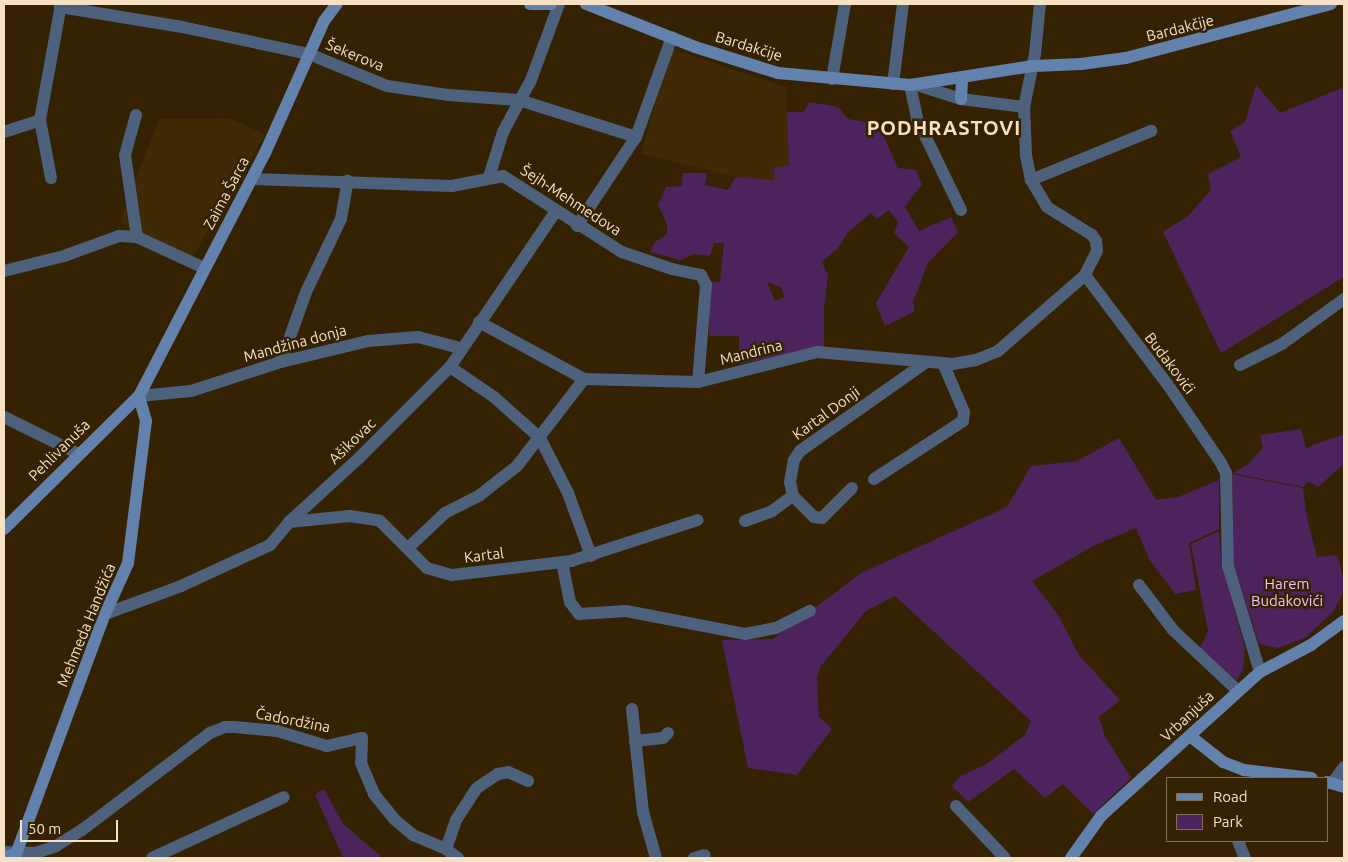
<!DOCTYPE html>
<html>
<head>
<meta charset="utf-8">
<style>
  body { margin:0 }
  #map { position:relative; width:1348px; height:862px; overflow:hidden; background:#352203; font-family:Ubuntu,sans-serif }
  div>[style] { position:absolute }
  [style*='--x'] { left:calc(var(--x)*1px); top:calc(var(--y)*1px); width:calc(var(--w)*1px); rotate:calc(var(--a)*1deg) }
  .built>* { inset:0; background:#3f2a05 }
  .green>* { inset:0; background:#4c235c }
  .street>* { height:12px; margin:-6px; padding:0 6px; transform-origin:6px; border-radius:6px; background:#4d617c }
  .secondary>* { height:12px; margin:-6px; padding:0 6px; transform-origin:6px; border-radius:6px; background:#6282ad }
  span { translate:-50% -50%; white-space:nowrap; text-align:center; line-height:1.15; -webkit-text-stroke:5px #352203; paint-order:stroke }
  .street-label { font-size:15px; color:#f6e1c5 }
  .park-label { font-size:15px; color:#e9c3fa }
  .district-label { font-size:20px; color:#f6e1c5; font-weight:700; letter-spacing:1px }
  .frame { position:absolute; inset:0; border:5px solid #f6e1c5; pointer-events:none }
  .legend { position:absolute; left:1166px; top:777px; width:162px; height:65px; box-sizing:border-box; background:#352203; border:1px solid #826e51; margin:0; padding:6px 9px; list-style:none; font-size:15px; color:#f6e1c5 }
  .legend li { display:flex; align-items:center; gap:10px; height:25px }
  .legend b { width:25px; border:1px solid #826e51 }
  .scale { position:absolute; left:20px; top:820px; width:98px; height:22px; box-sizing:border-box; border:2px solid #f6e1c5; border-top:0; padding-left:6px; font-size:15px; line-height:18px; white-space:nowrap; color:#f6e1c5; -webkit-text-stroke:4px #352203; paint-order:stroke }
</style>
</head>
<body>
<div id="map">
  <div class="built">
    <div style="clip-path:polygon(670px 48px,787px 88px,789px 167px,775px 180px,736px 177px,641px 154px)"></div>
    <div style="clip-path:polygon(229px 118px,265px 134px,192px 258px,120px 222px,159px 119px)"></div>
  </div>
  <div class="green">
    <div style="clip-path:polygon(1256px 85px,1280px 113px,1342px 88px,1344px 91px,1344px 277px,1221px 353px,1163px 232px,1188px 216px,1211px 190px,1208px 174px,1241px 157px,1230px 131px,1245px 122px)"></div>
    <div style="clip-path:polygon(evenodd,809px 102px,838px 107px,848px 119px,878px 124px,898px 168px,916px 170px,922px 184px,905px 207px,919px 231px,951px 217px,958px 232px,928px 263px,913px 302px,915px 311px,885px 326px,876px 303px,909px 247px,894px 233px,898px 222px,889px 210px,877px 219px,871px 213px,848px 232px,839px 247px,822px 262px,828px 276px,824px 307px,824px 347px,739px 364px,739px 336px,709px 336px,710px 282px,720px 282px,724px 243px,714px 243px,710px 256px,694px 254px,681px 260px,650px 252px,655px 242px,667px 234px,667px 224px,658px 205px,666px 187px,682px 186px,683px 173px,707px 173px,705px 185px,728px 190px,736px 177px,775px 180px,774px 167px,789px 166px,787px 112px,804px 112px,809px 102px,767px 282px,781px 287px,785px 297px,775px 301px,767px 282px)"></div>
    <div style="clip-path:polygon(1301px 429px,1306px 448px,1344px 434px,1344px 464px,1318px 487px,1309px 482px,1303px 487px,1232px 473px,1247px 465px,1263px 448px,1260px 435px)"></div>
    <div style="clip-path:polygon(1119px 438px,1156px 500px,1178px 497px,1219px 480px,1219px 529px,1189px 543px,1196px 590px,1175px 594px,1149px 559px,1136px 528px,1095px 545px,1032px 581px,1058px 615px,1079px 655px,1120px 700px,1099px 717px,1105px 736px,1131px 778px,1093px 814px,1063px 784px,1045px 798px,1014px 769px,968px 802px,952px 786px,960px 776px,985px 765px,1025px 735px,1031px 721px,895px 596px,866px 611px,821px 666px,817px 677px,819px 717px,832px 729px,797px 775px,748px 768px,722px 640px,773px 639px,863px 572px,1007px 507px,1031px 466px,1077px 461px)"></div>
    <div style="clip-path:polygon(1232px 474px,1303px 488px,1307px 517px,1317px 557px,1337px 555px,1344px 580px,1342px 596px,1333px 612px,1305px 638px,1278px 648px,1259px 644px,1234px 565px)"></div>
    <div style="clip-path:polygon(1219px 531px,1222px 565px,1245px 648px,1243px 670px,1236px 681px,1200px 648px,1208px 631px,1191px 544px)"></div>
    <div style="clip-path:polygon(324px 789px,343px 824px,383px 858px,343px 858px,315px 794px)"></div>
  </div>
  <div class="street">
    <div style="--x:1040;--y:4;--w:50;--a:95.7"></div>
    <div style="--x:1035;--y:54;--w:54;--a:101.7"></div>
    <div style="--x:1024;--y:107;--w:48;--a:87.6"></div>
    <div style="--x:1026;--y:155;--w:25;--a:79"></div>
    <div style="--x:1031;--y:180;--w:31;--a:59"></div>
    <div style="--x:1047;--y:207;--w:53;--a:31.9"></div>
    <div style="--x:1092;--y:235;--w:7;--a:56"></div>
    <div style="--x:1096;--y:241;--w:10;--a:84"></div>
    <div style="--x:1097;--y:251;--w:27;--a:117"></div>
    <div style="--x:1085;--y:275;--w:138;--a:53"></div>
    <div style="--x:1168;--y:385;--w:94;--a:55.8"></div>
    <div style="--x:1221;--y:463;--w:11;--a:63"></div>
    <div style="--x:1226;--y:473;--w:93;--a:88.8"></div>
    <div style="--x:1228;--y:566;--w:111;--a:73.2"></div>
    <div style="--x:60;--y:7;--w:124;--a:9.3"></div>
    <div style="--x:182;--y:27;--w:130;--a:12"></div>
    <div style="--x:309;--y:54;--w:84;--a:22.3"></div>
    <div style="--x:387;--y:86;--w:63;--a:8.3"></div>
    <div style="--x:449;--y:95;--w:70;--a:4.1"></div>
    <div style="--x:519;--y:100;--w:123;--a:17.5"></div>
    <div style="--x:832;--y:79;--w:76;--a:-80.2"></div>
    <div style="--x:893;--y:84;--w:81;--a:-82.9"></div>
    <div style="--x:910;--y:85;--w:35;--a:78"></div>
    <div style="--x:917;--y:119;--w:101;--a:64.2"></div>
    <div style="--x:917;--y:85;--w:46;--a:17.7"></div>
    <div style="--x:961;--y:99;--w:64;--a:7.2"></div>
    <div style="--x:136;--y:115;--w:41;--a:105.4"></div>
    <div style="--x:125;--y:155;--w:83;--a:81.7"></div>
    <div style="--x:4;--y:132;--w:38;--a:-18"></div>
    <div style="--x:489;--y:177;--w:47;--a:-72.7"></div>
    <div style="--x:503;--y:132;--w:59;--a:-61.7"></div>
    <div style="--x:531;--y:80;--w:81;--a:-69.8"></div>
    <div style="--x:51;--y:178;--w:59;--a:-100.7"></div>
    <div style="--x:40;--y:120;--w:118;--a:-79.7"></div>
    <div style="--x:253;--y:179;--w:199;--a:2"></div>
    <div style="--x:452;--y:186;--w:52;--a:-11.1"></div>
    <div style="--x:503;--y:176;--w:141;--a:32.6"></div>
    <div style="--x:622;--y:252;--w:53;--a:18.8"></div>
    <div style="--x:672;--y:269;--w:30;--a:12"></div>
    <div style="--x:701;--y:275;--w:11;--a:63"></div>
    <div style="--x:706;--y:285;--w:97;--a:94.7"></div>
    <div style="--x:1031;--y:180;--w:130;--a:-22.2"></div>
    <div style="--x:577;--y:226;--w:107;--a:-56.5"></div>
    <div style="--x:636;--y:137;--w:106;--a:-70.2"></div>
    <div style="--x:4;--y:271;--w:62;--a:-14"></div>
    <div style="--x:64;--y:256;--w:59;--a:-20"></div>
    <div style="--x:119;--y:236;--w:18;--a:3"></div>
    <div style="--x:137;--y:237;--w:74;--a:24.8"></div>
    <div style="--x:479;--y:322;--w:119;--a:28.5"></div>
    <div style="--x:584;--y:379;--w:114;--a:1.5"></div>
    <div style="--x:698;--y:382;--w:123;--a:-14.1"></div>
    <div style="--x:817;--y:352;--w:137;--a:5"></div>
    <div style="--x:953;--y:364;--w:23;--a:-10"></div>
    <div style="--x:976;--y:360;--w:24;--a:-22"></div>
    <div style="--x:998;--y:351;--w:116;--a:-41.1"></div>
    <div style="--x:281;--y:362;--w:74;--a:-70.3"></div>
    <div style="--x:306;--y:292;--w:81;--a:-64.4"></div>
    <div style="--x:341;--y:219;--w:39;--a:-80"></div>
    <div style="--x:1240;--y:365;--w:47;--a:-26.6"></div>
    <div style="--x:1282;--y:344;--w:77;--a:-36"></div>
    <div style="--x:450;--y:367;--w:53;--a:34.3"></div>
    <div style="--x:494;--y:397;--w:62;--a:41.7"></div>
    <div style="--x:540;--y:438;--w:62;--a:63"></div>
    <div style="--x:568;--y:493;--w:67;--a:69.9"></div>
    <div style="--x:139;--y:396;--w:52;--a:-5.5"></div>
    <div style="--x:191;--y:391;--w:95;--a:-17.9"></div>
    <div style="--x:281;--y:362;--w:89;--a:-13.6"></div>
    <div style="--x:368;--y:341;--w:50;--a:-4.6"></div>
    <div style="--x:418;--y:337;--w:43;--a:14.7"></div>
    <div style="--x:4;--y:417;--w:81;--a:26.3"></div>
    <div style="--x:874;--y:479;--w:106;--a:-33.1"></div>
    <div style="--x:963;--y:421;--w:9;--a:-84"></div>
    <div style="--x:964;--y:412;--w:53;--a:-113.2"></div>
    <div style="--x:852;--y:488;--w:42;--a:135"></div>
    <div style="--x:822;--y:518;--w:8;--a:-173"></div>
    <div style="--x:814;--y:517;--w:30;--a:-135"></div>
    <div style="--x:793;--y:496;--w:14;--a:-102"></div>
    <div style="--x:790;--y:482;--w:22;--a:-80"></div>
    <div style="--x:794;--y:460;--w:11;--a:-56"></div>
    <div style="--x:800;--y:451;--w:154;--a:-35.2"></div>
    <div style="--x:745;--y:521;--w:29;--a:-20"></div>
    <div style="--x:772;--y:511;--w:26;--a:-36"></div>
    <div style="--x:289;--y:522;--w:61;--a:-5.6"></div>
    <div style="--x:350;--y:516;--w:30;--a:9"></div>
    <div style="--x:380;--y:521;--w:66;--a:45"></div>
    <div style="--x:427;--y:568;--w:26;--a:16"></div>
    <div style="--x:452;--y:575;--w:120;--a:-6.7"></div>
    <div style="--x:571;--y:561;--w:133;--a:-17.9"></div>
    <div style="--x:409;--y:547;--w:50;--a:-43.4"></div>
    <div style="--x:445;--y:513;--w:39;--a:-27"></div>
    <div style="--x:480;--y:495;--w:47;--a:-38.1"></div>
    <div style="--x:517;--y:466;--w:110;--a:-52.4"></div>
    <div style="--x:562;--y:562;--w:41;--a:78.7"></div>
    <div style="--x:570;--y:602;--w:15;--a:53"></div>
    <div style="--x:579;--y:614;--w:47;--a:-3.7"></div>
    <div style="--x:626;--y:611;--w:121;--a:10.9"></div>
    <div style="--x:745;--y:634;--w:32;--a:-11"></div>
    <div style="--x:776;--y:628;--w:38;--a:-27"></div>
    <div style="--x:1139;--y:585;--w:56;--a:52.9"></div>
    <div style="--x:1173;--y:630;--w:89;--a:43.2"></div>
    <div style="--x:105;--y:614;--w:81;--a:-20.2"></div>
    <div style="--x:181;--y:586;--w:98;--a:-24.7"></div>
    <div style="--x:270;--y:545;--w:30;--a:-50"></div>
    <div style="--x:289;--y:522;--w:95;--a:-42.4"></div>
    <div style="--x:359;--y:458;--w:129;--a:-45"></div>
    <div style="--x:450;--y:367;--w:189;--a:-55.8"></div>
    <div style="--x:632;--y:709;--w:104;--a:83.9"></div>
    <div style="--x:643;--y:812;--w:48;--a:74.2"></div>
    <div style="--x:635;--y:741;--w:28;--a:-6"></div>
    <div style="--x:663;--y:738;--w:7;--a:-45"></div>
    <div style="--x:1332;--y:783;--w:20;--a:-53"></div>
    <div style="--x:956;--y:806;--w:71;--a:46.7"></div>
    <div style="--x:1238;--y:841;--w:18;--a:68"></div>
    <div style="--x:446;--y:849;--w:31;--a:-71"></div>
    <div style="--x:456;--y:820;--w:38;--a:-57"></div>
    <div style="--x:477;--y:788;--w:25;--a:-34"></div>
    <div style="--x:498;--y:774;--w:10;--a:-11"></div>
    <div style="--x:508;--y:772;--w:22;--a:24"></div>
    <div style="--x:6;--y:852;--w:29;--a:2"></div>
    <div style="--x:35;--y:853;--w:22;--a:-18"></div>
    <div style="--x:56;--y:846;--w:31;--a:-32"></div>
    <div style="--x:82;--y:830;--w:161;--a:-37.2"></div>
    <div style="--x:210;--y:733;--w:16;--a:-22"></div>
    <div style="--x:225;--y:727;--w:10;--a:0"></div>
    <div style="--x:235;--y:727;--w:42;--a:5.4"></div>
    <div style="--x:277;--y:731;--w:52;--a:16.7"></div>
    <div style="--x:327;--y:746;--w:36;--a:-13"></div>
    <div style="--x:362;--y:738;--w:25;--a:92"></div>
    <div style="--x:361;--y:763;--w:34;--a:67"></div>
    <div style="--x:374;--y:794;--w:32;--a:51"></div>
    <div style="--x:394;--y:819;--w:25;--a:40"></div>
    <div style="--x:413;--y:835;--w:36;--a:23"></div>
    <div style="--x:446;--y:849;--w:15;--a:37"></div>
    <div style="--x:152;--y:858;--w:145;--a:-24.8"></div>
    <div style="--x:694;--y:858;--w:11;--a:-15"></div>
  </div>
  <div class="secondary">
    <div style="--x:530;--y:4;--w:21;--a:0"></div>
    <div style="--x:586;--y:4;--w:117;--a:21.5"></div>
    <div style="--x:695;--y:47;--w:87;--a:17.4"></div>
    <div style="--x:778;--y:73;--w:133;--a:5.2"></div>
    <div style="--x:910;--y:85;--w:124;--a:-8.8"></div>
    <div style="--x:1033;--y:66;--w:48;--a:-2.4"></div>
    <div style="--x:1081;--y:64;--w:45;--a:-7.6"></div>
    <div style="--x:1126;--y:58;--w:212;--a:-14.8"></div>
    <div style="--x:961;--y:99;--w:21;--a:-87"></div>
    <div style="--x:4;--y:529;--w:190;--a:-44.6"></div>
    <div style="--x:139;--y:396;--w:274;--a:-62.6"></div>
    <div style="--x:265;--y:153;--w:145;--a:-65.9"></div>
    <div style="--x:324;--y:21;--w:21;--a:-53"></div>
    <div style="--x:1190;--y:736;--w:42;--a:38.2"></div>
    <div style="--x:1223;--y:762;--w:22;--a:21"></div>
    <div style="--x:1244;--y:770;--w:68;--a:6.7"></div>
    <div style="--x:1327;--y:782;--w:18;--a:16"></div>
    <div style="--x:4;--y:857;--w:12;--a:-14"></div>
    <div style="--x:16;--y:854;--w:256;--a:-69.7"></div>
    <div style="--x:105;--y:614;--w:56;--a:-65.7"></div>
    <div style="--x:128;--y:563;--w:143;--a:-82.8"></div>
    <div style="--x:146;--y:421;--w:26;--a:-106"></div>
    <div style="--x:1071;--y:858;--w:52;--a:-54.5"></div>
    <div style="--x:1101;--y:816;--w:215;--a:-42.2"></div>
    <div style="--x:1260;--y:672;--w:58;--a:-27.9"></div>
    <div style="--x:1311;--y:645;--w:41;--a:-36"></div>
  </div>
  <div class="street-label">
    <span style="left:1180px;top:28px;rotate:-14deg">Bardakčije</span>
    <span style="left:749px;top:46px;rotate:17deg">Bardakčije</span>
    <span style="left:355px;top:55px;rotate:22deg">Šekerova</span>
    <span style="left:226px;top:193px;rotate:-62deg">Zaima Šarca</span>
    <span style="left:571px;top:200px;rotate:33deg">Šejh-Mehmedova</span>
    <span style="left:295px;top:343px;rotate:-15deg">Mandžina donja</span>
    <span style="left:751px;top:352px;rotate:-14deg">Mandrina</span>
    <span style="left:1170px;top:363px;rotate:53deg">Budakovići</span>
    <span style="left:826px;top:413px;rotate:-36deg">Kartal Donji</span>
    <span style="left:352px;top:441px;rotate:-44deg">Ašikovac</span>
    <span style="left:59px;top:450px;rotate:-45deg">Pehlivanuša</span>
    <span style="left:484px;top:555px;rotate:-7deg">Kartal</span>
    <span style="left:86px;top:625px;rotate:-68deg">Mehmeda Handžića</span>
    <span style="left:1187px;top:716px;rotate:-43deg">Vrbanjuša</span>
    <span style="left:293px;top:720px;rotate:11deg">Čadordžina</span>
  </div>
  <div class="park-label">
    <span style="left:1287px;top:592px">Harem<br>Budakovići</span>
  </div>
  <div class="district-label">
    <span style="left:944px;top:127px">PODHRASTOVI</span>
  </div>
  <div class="frame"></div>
  <ul class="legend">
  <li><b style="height:6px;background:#6282ad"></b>Road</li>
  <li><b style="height:14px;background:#4c235c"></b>Park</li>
  </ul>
  <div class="scale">50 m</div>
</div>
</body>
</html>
